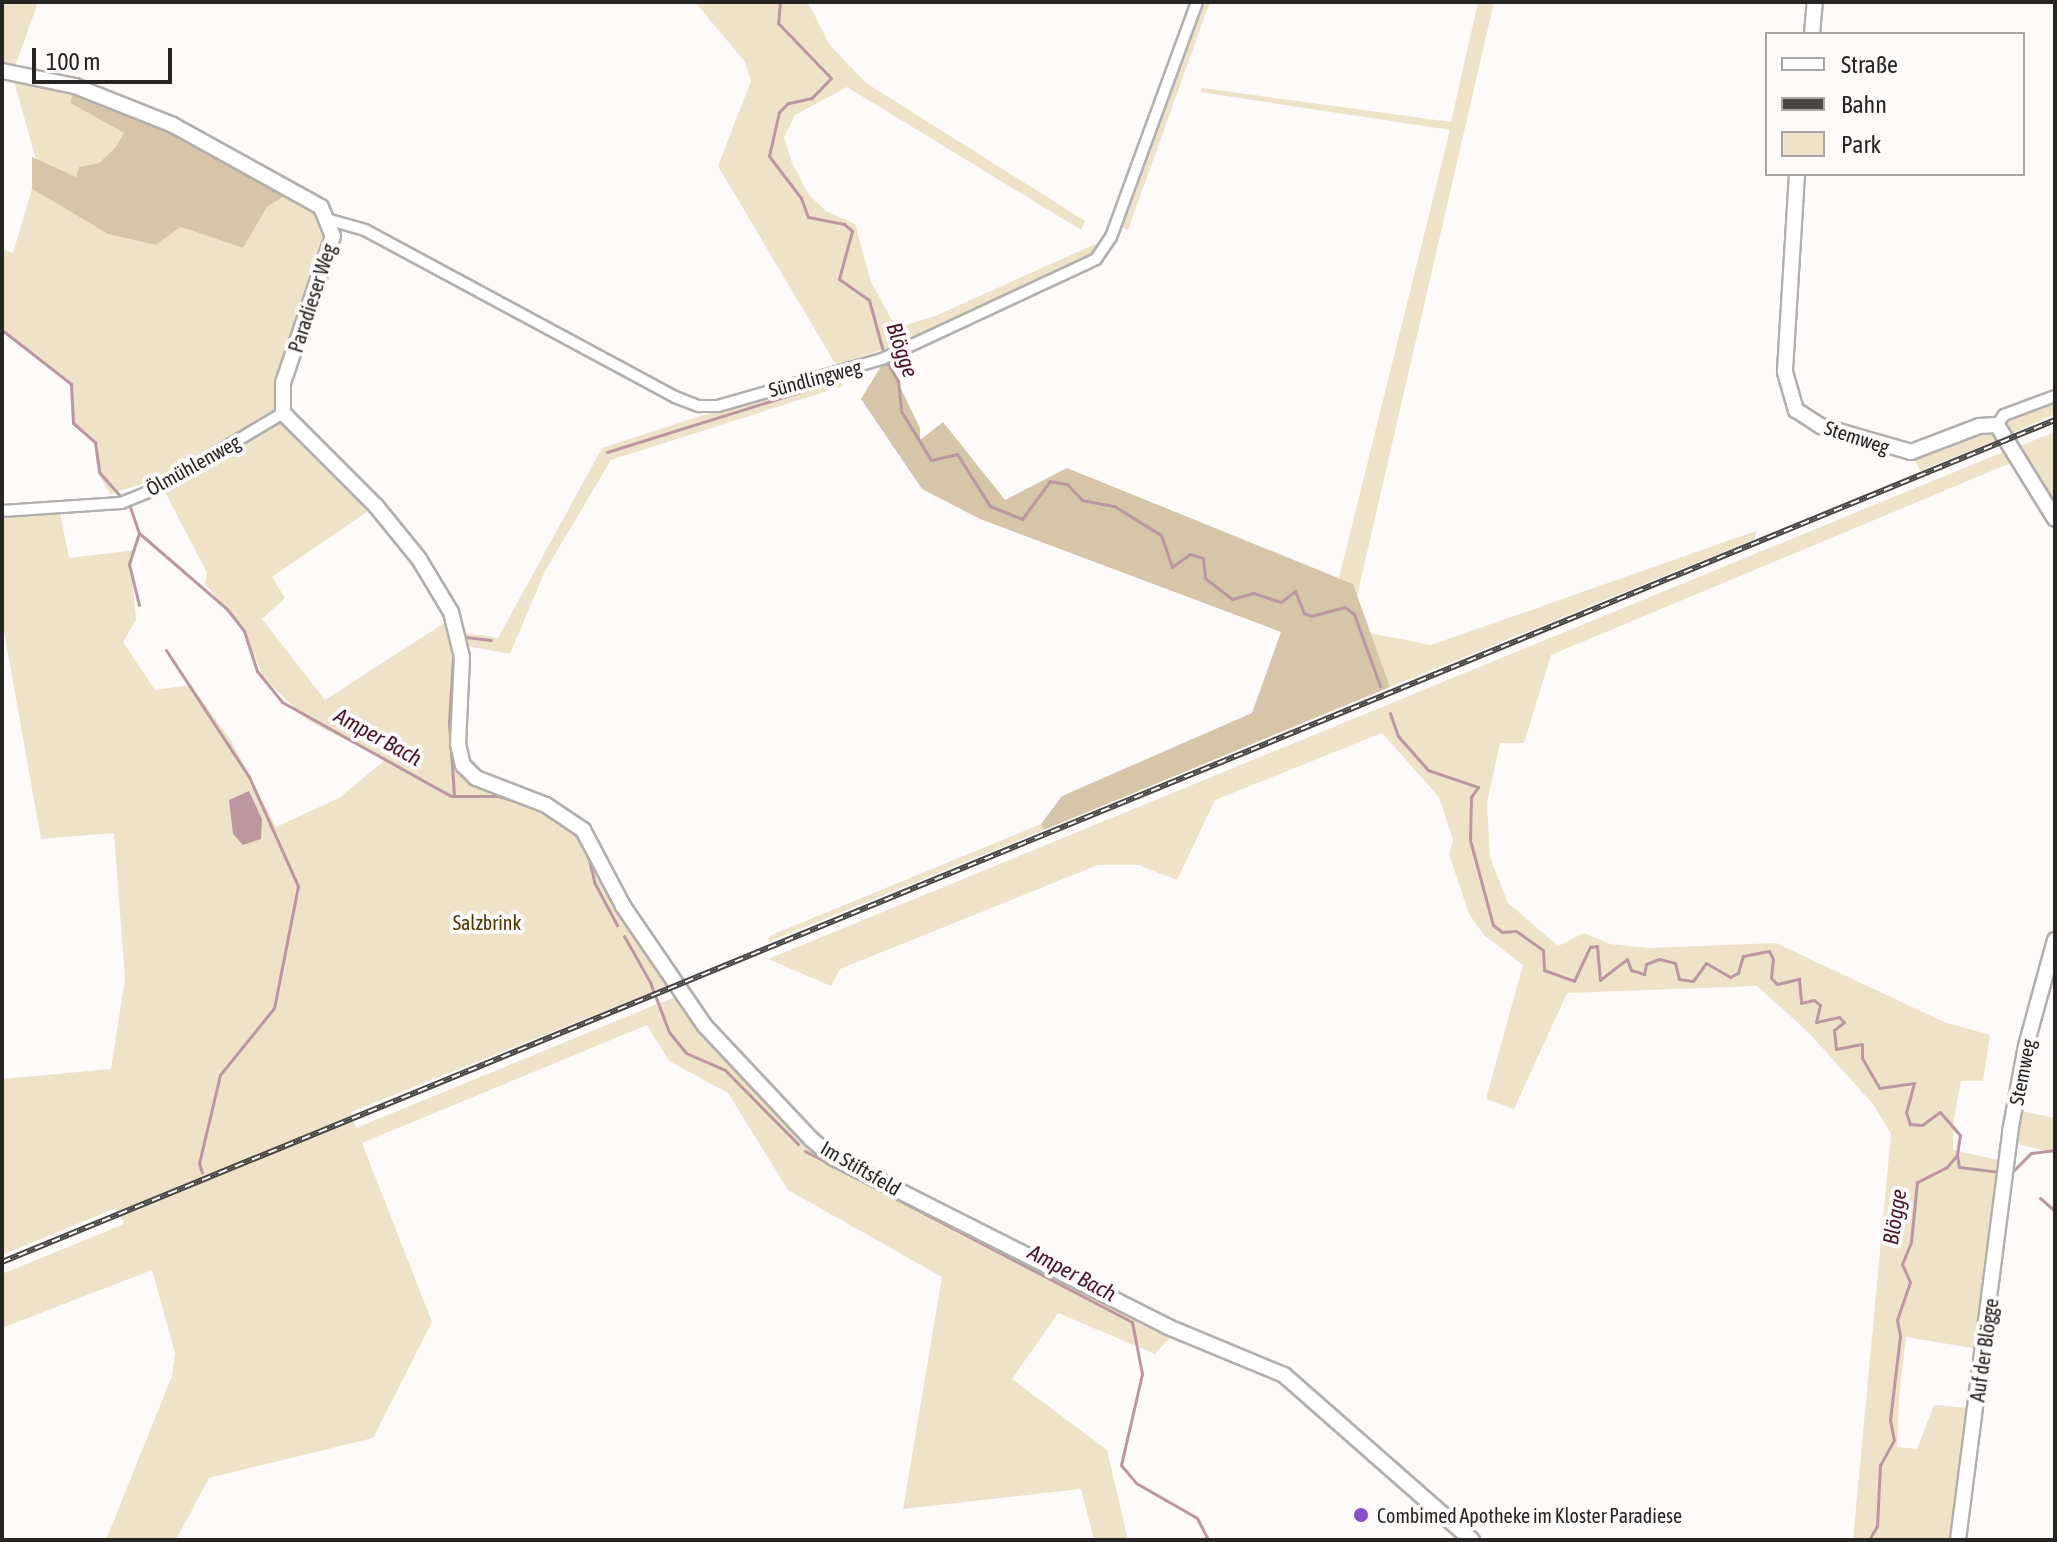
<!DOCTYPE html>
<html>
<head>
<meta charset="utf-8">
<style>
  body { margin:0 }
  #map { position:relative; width:2057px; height:1542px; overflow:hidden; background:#fefaf9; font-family:"Asap Condensed",sans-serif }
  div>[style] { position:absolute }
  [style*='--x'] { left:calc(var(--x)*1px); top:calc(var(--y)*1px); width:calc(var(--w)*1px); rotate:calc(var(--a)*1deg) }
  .green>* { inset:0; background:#eee2c9 }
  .forest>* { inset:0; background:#d5c6a9 }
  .water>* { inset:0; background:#bb98a0 }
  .stream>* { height:3px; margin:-1.5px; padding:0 1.5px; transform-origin:1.5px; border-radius:1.5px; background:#bb98a0 }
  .roads { filter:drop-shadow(2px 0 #b2afad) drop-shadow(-2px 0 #b2afad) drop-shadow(0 2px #b2afad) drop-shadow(0 -2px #b2afad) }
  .street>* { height:10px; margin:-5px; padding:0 5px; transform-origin:5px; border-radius:5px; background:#fff }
  .secondary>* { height:14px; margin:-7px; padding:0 7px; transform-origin:7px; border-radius:7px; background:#fff }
  .rail>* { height:6px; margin-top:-3px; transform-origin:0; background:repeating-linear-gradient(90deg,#fefaf9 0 9px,#494746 0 18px); box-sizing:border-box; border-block:2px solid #494746 }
  .dots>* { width:22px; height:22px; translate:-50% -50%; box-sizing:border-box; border:4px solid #fefaf9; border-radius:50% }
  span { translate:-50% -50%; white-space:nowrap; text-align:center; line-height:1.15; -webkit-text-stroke:8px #fefaf9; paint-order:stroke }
  .street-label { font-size:20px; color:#262524 }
  .park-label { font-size:20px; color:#4b3600 }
  .poi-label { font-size:20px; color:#262524 }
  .left { translate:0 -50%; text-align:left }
  .water-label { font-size:22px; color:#481928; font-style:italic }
  .frame { position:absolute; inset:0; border:4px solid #262524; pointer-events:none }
  .legend { position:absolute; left:1765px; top:32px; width:260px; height:144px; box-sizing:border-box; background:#fefaf9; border:2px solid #a8a5a4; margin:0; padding:10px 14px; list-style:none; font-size:24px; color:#262524 }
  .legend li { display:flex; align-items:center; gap:16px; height:40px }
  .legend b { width:40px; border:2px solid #a8a5a4 }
  .scale { position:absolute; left:32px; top:48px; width:140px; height:36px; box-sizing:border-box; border:4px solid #262524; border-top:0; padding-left:10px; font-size:24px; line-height:28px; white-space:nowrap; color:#262524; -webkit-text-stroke:6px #fefaf9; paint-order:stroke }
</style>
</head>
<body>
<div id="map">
  <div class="green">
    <div style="clip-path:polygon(2px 2px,38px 2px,15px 67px,2px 66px)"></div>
    <div style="clip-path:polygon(695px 2px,808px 2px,829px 44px,866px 83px,1085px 221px,1081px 230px,847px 87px,795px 115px,784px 137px,792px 163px,809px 195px,826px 211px,855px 224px,871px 282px,896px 328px,935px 316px,1095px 244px,1101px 252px,935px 332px,836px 365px,718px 166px,751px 81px,745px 62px)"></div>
    <div style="clip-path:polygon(1200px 2px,1210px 2px,1128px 230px,1118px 226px)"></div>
    <div style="clip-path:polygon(1478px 2px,1494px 2px,1357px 596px,1353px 584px,1339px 578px,1450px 130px,1200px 92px,1202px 88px,1451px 122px)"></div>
    <div style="clip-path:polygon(12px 74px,74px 89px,70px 103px,124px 133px,115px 148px,99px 163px,79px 167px,76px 177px,37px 163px)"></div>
    <div style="clip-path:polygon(32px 189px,108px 234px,154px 245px,181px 227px,243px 248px,267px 207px,292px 191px,328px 222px,331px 237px,281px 412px,151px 481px,110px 494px,98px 473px,94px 443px,72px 423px,70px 384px,2px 330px,2px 249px,13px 253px)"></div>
    <div style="clip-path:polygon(837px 372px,843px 386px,611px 460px,545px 571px,510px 654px,461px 645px,461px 632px,498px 638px,602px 448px)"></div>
    <div style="clip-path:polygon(2055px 400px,2055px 414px,2010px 434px,2008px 422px,2014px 417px)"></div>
    <div style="clip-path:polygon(283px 416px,374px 507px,272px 577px,285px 598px,262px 619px,325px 700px,452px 618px,459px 658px,461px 766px,569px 817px,670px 985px,351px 1112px,356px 1128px,677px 996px,733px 1068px,805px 1142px,1171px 1337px,1155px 1354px,1058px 1313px,1012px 1379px,1107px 1450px,1128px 1540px,1094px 1540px,1081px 1489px,903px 1509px,942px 1277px,788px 1190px,728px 1093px,669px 1061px,647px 1025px,362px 1143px,432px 1322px,373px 1438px,209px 1478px,177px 1538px,106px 1540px,172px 1376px,175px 1353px,152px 1270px,2px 1328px,2px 1274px,124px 1224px,116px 1208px,2px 1255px,2px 1079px,111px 1069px,125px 979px,114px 833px,41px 839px,2px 620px,2px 517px,60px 513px,69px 558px,136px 550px,131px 566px,136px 620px,123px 642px,155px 690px,191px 685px,232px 742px,276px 827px,339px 798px,385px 760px,307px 720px,264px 678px,242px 628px,205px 584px,207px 573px,165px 492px)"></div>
    <div style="clip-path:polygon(1993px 430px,2002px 438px,1920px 471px,1914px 457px,1967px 434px)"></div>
    <div style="clip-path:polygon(2055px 432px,2055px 512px,2017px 447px)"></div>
    <div style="clip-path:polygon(2008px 450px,2013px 462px,1551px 655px,1524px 743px,1500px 743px,1487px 803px,1490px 857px,1508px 903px,1558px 946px,1584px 933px,1610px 944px,1648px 948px,1776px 943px,1944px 1022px,1990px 1035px,1983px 1081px,1961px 1081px,1954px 1118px,1953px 1150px,1999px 1160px,1978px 1349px,1906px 1337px,1899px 1398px,1897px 1447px,1917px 1449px,1934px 1405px,1970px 1408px,1952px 1540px,1853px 1540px,1891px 1134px,1873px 1104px,1808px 1032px,1757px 986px,1567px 993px,1514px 1109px,1486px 1099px,1523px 965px,1484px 935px,1469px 914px,1449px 854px,1453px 840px,1439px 797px,1382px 733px,1215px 800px,1177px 880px,1139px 865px,1098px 865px,840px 969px,831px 986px,768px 959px)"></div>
    <div style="clip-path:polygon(1756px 531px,1755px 539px,1390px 687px,1370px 633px,1431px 645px)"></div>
    <div style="clip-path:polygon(1041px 824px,1044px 830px,768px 942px,769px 936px)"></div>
    <div style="clip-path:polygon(2022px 1111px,2055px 1118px,2055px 1153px,2017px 1144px)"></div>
  </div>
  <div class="forest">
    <div style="clip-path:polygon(74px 89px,172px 127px,292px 191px,267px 207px,243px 248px,181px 227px,155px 245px,108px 234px,32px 189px,32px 157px,76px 177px,79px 167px,99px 163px,115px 148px,124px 133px,70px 103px)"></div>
    <div style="clip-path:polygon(886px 358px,920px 428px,920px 440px,943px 422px,1005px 500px,1067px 468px,1353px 584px,1390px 687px,1044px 830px,1041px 824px,1062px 796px,1252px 713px,1281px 632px,980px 519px,922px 489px,861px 399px)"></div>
  </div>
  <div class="water">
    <div style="clip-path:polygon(249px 791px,262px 819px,261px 839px,243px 845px,233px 834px,229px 800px)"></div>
  </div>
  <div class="stream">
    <div style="--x:780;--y:2;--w:21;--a:95"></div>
    <div style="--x:778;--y:23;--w:76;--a:46.1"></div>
    <div style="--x:831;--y:78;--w:28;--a:134"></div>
    <div style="--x:812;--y:98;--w:25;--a:168"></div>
    <div style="--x:788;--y:103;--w:13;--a:135"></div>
    <div style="--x:779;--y:112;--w:45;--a:102.8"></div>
    <div style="--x:769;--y:156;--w:53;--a:52.7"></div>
    <div style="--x:801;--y:198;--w:20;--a:70"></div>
    <div style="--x:808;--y:217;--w:37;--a:11"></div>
    <div style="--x:844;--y:224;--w:11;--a:41"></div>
    <div style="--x:852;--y:231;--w:50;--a:105.2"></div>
    <div style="--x:839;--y:279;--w:37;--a:35"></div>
    <div style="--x:869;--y:300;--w:57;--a:74.7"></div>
    <div style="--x:2;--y:330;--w:88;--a:38"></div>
    <div style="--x:71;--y:384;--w:39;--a:87"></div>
    <div style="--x:73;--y:423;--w:29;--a:41"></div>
    <div style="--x:95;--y:442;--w:30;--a:82"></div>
    <div style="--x:99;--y:472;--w:47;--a:48.5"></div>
    <div style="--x:130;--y:507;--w:28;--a:71"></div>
    <div style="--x:139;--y:533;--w:33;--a:108"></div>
    <div style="--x:129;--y:564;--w:42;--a:76.3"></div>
    <div style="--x:887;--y:362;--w:22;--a:60"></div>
    <div style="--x:898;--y:381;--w:30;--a:84"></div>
    <div style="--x:901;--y:411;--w:57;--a:58.5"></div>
    <div style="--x:931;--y:460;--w:27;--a:-13"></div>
    <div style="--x:957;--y:454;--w:62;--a:57.6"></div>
    <div style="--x:990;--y:506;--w:35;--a:22"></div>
    <div style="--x:1022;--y:519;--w:47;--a:-53.6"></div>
    <div style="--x:1050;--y:481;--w:17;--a:10"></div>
    <div style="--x:1067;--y:484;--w:22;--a:47"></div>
    <div style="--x:1082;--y:500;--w:33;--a:11"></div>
    <div style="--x:1114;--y:506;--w:55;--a:31.7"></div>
    <div style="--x:1161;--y:535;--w:34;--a:71"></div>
    <div style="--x:1172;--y:567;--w:22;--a:-36"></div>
    <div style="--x:1190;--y:554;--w:14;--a:17"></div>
    <div style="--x:1203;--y:558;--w:20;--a:84"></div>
    <div style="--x:1205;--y:578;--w:34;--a:38"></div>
    <div style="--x:1232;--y:599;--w:22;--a:-16"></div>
    <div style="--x:1253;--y:593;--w:29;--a:18"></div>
    <div style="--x:1281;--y:602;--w:18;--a:-38"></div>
    <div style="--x:1295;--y:591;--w:24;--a:68"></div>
    <div style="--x:1304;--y:613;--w:8;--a:23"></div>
    <div style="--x:1311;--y:616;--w:35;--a:-15"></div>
    <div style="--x:1345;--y:607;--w:11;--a:38"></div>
    <div style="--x:1354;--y:614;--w:77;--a:70.1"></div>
    <div style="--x:607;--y:452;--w:266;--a:-17.3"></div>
    <div style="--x:139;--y:533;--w:116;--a:40.8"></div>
    <div style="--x:227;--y:609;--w:28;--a:52"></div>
    <div style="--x:244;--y:631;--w:42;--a:72"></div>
    <div style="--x:257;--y:671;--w:40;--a:51"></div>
    <div style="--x:282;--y:702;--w:193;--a:29.1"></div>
    <div style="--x:451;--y:796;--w:47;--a:0"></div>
    <div style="--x:498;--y:796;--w:37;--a:17"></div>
    <div style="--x:466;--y:637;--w:25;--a:7"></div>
    <div style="--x:454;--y:642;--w:80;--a:93.6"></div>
    <div style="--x:449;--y:722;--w:74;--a:86.1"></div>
    <div style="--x:166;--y:650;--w:152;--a:56.8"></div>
    <div style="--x:249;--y:777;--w:120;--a:65.8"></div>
    <div style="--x:298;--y:886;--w:124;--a:101.1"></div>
    <div style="--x:274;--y:1008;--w:86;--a:128.9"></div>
    <div style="--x:220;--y:1075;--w:90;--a:103.4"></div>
    <div style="--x:199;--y:1163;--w:10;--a:73"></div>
    <div style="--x:1390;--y:713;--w:24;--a:71"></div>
    <div style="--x:1398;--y:736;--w:45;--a:48.6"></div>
    <div style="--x:1428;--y:770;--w:53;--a:18.8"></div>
    <div style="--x:1478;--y:787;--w:12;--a:125"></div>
    <div style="--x:1471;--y:797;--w:43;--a:91.3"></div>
    <div style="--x:1470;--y:840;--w:88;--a:74.9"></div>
    <div style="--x:1493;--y:925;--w:11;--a:38"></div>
    <div style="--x:1502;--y:932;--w:14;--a:-4"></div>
    <div style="--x:1516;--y:931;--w:33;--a:35"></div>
    <div style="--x:1543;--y:950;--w:20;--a:87"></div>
    <div style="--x:1544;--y:970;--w:32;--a:20"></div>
    <div style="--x:1574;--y:981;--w:38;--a:-65"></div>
    <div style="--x:1590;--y:947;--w:7;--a:-8"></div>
    <div style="--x:1597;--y:946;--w:34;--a:85"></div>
    <div style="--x:1600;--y:980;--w:34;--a:-38"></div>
    <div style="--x:1627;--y:959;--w:12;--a:70"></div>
    <div style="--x:1631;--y:970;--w:14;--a:17"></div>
    <div style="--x:1644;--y:974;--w:10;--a:-79"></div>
    <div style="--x:1646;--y:964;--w:14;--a:-21"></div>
    <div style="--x:1659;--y:959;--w:16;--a:14"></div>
    <div style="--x:1675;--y:963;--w:16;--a:76"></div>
    <div style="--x:1679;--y:979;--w:14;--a:8"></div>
    <div style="--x:1693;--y:981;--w:22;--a:-54"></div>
    <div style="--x:1706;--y:963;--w:28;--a:30"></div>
    <div style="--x:1730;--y:977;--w:9;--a:-27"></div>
    <div style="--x:1738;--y:973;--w:18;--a:-74"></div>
    <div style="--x:1743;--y:956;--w:26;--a:-11"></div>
    <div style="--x:1769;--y:951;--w:9;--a:63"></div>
    <div style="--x:1773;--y:959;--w:19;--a:96"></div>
    <div style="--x:1771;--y:978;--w:8;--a:45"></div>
    <div style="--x:1777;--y:984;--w:23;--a:-13"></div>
    <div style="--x:1799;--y:979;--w:24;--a:85"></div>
    <div style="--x:1801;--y:1003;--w:13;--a:-13"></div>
    <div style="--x:1814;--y:1000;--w:8;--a:40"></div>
    <div style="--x:1820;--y:1005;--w:17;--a:103"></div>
    <div style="--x:1816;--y:1022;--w:24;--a:-12"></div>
    <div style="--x:1839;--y:1017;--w:7;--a:45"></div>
    <div style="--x:1844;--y:1022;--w:13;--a:141"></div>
    <div style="--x:1834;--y:1030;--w:19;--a:84"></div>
    <div style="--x:1836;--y:1049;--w:26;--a:-11"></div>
    <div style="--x:1862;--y:1044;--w:14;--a:90"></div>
    <div style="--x:1862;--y:1058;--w:34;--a:60"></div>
    <div style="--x:1879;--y:1088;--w:35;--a:-8"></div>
    <div style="--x:1914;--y:1083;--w:30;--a:105"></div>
    <div style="--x:1906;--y:1112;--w:13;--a:72"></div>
    <div style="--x:1910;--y:1124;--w:12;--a:5"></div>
    <div style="--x:1922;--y:1125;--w:22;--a:-36"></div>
    <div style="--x:1940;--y:1112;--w:30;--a:49"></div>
    <div style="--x:1960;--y:1135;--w:20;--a:99"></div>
    <div style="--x:1957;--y:1155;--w:16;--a:130"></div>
    <div style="--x:1947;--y:1167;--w:34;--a:153"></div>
    <div style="--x:1917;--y:1182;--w:60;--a:95.7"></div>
    <div style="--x:1911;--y:1242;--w:24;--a:112"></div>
    <div style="--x:1902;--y:1264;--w:20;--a:66"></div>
    <div style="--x:1910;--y:1282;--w:40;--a:108.9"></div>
    <div style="--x:1897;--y:1320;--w:16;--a:79"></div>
    <div style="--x:1900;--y:1336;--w:85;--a:96.8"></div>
    <div style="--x:1890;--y:1420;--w:20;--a:79"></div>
    <div style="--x:1894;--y:1440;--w:29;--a:119"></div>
    <div style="--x:1880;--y:1465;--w:61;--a:92.8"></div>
    <div style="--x:1877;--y:1526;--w:16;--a:120"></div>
    <div style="--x:570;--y:829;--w:16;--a:47"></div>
    <div style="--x:588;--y:855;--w:28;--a:77"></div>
    <div style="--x:594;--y:882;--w:49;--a:61.9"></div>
    <div style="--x:624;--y:936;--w:53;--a:60.5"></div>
    <div style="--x:650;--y:982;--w:53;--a:69.2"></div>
    <div style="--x:669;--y:1032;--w:27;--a:51"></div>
    <div style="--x:686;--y:1053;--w:43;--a:23.6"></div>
    <div style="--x:725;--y:1070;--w:104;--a:45.4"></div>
    <div style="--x:805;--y:1151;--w:369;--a:27.6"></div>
    <div style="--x:1132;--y:1322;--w:53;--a:79.1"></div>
    <div style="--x:1142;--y:1374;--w:93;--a:103"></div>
    <div style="--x:1121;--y:1465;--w:23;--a:50"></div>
    <div style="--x:1136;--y:1483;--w:70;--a:29.8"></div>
    <div style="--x:1197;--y:1518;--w:25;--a:63"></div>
    <div style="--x:1957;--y:1155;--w:12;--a:81"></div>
    <div style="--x:1959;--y:1167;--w:38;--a:7"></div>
    <div style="--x:2012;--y:1172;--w:27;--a:-45"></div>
    <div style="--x:2031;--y:1153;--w:24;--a:-7"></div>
    <div style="--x:2040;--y:1198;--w:20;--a:41"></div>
  </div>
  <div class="roads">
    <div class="street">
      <div style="--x:330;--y:220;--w:36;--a:16"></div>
      <div style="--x:365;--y:230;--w:352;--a:28.3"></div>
      <div style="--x:675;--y:397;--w:26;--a:21"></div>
      <div style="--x:699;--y:406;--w:19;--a:0"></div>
      <div style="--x:718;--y:406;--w:171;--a:-16"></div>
      <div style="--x:882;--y:359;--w:236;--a:-25"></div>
      <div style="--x:1096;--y:259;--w:27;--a:-56"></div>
      <div style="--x:1111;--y:237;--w:250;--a:-69.9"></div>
      <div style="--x:1997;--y:425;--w:12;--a:-55"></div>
      <div style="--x:2004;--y:415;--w:54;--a:-20.4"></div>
      <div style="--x:2;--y:511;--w:119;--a:-3.8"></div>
      <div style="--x:121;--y:503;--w:35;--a:-22"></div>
      <div style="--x:154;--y:490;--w:150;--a:-30.8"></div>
    </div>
    <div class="secondary">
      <div style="--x:1812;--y:34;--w:32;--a:-85"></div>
      <div style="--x:2;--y:71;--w:75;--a:11.6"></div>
      <div style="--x:75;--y:86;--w:105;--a:21.7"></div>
      <div style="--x:173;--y:125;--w:169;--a:29"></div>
      <div style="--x:321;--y:207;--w:31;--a:68"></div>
      <div style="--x:333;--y:236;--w:155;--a:108.8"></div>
      <div style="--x:283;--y:383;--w:30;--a:90"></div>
      <div style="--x:283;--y:413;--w:132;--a:45"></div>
      <div style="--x:376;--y:506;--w:68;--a:50.9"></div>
      <div style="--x:419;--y:559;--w:62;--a:58.9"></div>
      <div style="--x:451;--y:612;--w:46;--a:76.3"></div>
      <div style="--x:462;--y:657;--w:87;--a:92.6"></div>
      <div style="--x:458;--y:744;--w:22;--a:77"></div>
      <div style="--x:463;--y:765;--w:18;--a:45"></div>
      <div style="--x:476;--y:778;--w:75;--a:21.1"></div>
      <div style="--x:546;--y:805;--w:45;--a:34"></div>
      <div style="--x:583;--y:830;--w:86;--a:62.2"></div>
      <div style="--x:623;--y:906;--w:145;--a:55.7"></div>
      <div style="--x:705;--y:1026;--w:155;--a:46.8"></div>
      <div style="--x:811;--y:1139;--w:30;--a:40"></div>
      <div style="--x:834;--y:1158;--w:374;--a:26.8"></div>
      <div style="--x:1168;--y:1327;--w:126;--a:22.5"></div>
      <div style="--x:1284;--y:1375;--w:250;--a:41.3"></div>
      <div style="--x:1797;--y:174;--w:198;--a:93.5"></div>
      <div style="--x:1785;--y:372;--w:40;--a:74"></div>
      <div style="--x:1796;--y:410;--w:30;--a:33"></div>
      <div style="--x:1821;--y:426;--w:94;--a:16.1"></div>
      <div style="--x:1911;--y:452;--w:73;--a:-20.9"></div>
      <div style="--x:1979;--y:426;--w:18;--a:-3"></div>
      <div style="--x:1997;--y:425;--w:110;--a:58.3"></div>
      <div style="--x:1958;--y:1540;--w:411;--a:-82.7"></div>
      <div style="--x:2010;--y:1132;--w:87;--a:-79.5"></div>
      <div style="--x:2026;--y:1046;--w:110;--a:-74.7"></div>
    </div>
  </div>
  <div class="rail">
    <div style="--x:2;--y:1262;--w:2219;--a:-22.3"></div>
  </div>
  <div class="dots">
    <div style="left:1361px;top:1515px;background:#844ec5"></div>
  </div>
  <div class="street-label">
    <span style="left:312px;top:298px;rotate:-72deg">Paradieser Weg</span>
    <span style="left:815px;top:378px;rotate:-15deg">Sündlingweg</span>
    <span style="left:1857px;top:437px;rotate:18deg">Stemweg</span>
    <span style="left:193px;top:465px;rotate:-29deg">Ölmühlenweg</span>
    <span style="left:2022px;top:1072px;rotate:-79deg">Stemweg</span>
    <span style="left:861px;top:1168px;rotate:30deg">Im Stiftsfeld</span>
    <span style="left:1984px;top:1350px;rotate:-82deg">Auf der Blögge</span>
  </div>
  <div class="park-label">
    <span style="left:487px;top:922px">Salzbrink</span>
  </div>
  <div class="poi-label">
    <span class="left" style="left:1377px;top:1515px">Combimed Apotheke im Kloster Paradiese</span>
  </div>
  <div class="water-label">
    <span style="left:902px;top:350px;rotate:71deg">Blögge</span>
    <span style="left:378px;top:737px;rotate:29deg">Amper Bach</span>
    <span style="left:1895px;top:1217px;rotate:-81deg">Blögge</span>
    <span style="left:1072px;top:1273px;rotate:28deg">Amper Bach</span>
  </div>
  <div class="frame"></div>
  <ul class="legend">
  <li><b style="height:10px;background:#fff"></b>Straße</li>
  <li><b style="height:10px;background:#494746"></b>Bahn</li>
  <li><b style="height:22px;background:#eee2c9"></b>Park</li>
  </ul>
  <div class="scale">100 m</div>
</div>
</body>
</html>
